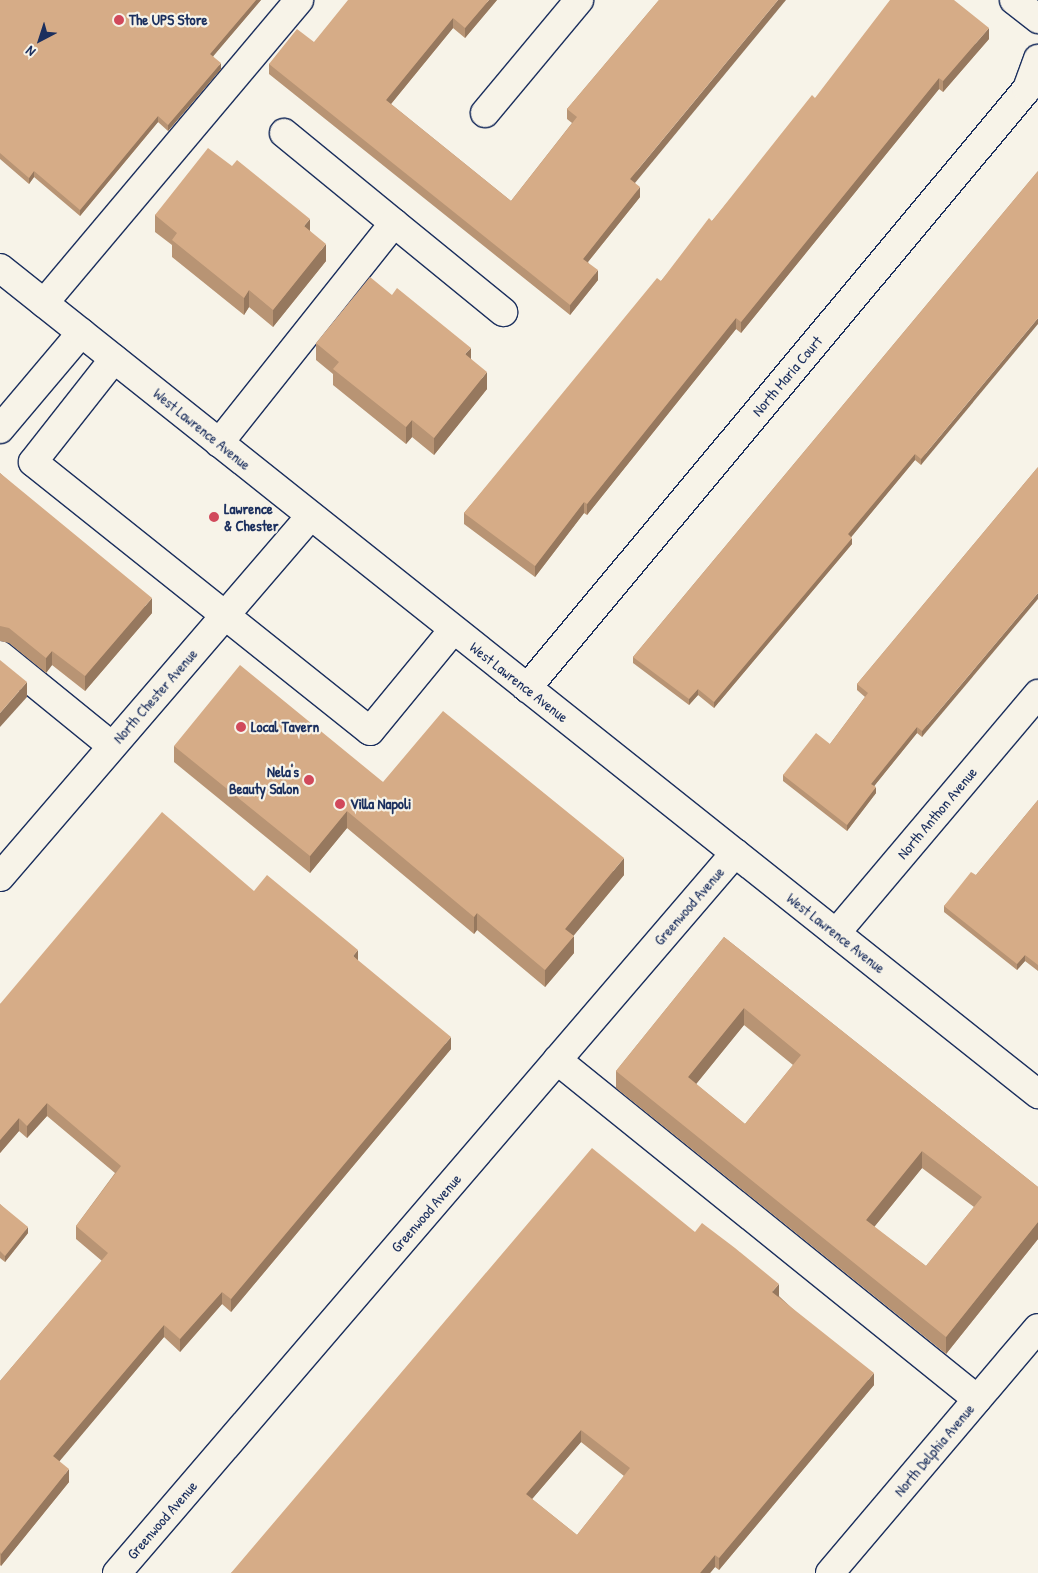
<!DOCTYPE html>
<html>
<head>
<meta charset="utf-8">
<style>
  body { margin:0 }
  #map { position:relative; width:1038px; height:1573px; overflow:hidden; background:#f7f3e8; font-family:"Patrick Hand",sans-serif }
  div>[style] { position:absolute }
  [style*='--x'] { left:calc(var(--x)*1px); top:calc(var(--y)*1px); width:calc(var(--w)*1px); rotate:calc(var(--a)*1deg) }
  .roads { filter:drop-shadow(1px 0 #1b2f5e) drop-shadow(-1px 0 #1b2f5e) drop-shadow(0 1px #1b2f5e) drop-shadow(0 -1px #1b2f5e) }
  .minor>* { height:28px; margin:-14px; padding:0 14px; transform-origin:14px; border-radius:14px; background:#f7f3e8 }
  .major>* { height:28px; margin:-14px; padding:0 14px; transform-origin:14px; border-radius:14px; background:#f7f3e8 }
  .wall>* { inset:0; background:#b89474 }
  .shaded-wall>* { inset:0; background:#96785e }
  .building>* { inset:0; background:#d6ac87 }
  .dots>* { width:14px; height:14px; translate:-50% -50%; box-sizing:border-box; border:2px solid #f7f3e8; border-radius:50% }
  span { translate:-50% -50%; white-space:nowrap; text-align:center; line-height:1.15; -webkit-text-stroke:4.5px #f7f3e8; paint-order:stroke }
  .poi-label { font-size:15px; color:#1b2f5e; font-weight:700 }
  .left { translate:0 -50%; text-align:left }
  .right { translate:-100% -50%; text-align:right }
  .street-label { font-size:15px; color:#1b2f5e }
  .north { position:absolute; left:15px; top:15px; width:50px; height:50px; -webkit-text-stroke:4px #f7f3e8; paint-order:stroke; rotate:220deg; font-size:14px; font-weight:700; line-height:20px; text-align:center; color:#1b2f5e }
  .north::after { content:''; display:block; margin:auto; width:18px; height:22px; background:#1b2f5e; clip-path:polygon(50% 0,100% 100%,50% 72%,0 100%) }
</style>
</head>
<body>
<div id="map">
  <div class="roads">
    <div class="minor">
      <div style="--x:1014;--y:0;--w:31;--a:38"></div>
      <div style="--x:485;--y:113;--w:147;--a:-50.2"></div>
      <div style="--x:284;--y:133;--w:142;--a:39.3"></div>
      <div style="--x:44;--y:303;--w:396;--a:-49.9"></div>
      <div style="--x:114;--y:359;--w:131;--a:128.2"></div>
      <div style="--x:33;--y:462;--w:431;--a:38.6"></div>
      <div style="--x:370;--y:731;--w:131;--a:-50.6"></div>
      <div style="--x:0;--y:429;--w:126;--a:-49.8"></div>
      <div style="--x:219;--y:443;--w:281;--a:-51.5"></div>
      <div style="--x:394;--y:223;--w:141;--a:39.2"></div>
      <div style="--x:0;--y:655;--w:144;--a:39.1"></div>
      <div style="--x:527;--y:688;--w:780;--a:-50.15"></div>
      <div style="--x:1027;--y:89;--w:32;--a:-70"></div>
      <div style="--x:0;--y:877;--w:476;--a:-49.3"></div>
      <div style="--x:836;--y:933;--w:313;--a:-49.8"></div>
      <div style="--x:557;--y:1060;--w:540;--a:38.91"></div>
      <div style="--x:117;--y:1573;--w:949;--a:-49.36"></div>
      <div style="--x:830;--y:1573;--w:321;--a:-49.7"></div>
    </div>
    <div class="major">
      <div style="--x:0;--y:268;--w:1327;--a:38.51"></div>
    </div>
  </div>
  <div class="wall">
    <div style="clip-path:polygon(0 0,261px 0,213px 56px,221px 69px,168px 131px,158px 122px,80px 216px,34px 177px,29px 184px,0 159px)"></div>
    <div style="clip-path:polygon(497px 0,465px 38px,453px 28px,391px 104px,511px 201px,572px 123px,567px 119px,567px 109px,659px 0,635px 183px,640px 197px,588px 262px,598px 280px,570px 315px,269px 74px,269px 64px,314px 42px)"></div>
    <div style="clip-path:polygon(989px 39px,943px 92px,939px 89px,741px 333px,736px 329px,587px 515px,584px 513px,535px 577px,464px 524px,464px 513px,712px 221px,815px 98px)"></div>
    <div style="clip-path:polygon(232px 166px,310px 231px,326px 261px,273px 327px,249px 307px,244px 315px,172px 257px,172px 245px,155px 232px,155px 215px)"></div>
    <div style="clip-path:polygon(1038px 171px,921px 465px,915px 460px,851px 537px,852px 544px,714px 708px,698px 695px,689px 705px,633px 663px,633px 657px)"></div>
    <div style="clip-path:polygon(316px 343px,471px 359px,487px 389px,434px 455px,412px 437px,406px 444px,333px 385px,333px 374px,316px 360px)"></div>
    <div style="clip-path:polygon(1038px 467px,922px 737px,917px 733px,874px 786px,876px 793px,847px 831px,783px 781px,783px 775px,830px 744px,865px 697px,857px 690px,857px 684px)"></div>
    <div style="clip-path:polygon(0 473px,152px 613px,85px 691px,52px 665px,46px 673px,9px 643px,0 641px)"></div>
    <div style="clip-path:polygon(174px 746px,383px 782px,624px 875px,573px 936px,574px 953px,545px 987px,477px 930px,474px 934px,347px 828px,310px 873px,174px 762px)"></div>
    <div style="clip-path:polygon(1038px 800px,1038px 971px,1025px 961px,1017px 970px,944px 912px,944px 906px,976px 875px)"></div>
    <div style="clip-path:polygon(254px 891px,358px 961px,451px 1049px,231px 1312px,222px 1304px,180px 1352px,164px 1337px,59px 1461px,69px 1482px,1px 1566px,0 1565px,0 1381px,102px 1261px,76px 1239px,76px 1226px,115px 1173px,47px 1116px,27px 1138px,19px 1131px,0 1153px,0 1004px)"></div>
    <div style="clip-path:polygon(evenodd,724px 937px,1038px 1187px,1038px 1239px,946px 1354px,616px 1088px,616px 1071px,724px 937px,744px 1025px,793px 1065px,745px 1124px,696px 1084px,744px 1025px,724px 937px,922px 1168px,974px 1207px,926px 1266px,874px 1227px,922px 1168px)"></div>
    <div style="clip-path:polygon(0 1204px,28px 1233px,5px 1262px,0 1258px)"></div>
    <div style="clip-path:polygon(evenodd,695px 1232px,779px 1296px,874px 1385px,719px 1570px,715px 1567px,710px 1573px,231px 1573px,695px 1232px,581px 1442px,624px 1476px,577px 1535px,532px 1499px,581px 1442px)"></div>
  </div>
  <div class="shaded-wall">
    <div style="clip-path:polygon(256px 0,261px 0,210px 60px,210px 54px)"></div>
    <div style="clip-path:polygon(489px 0,497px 0,465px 38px,465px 28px)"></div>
    <div style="clip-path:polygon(778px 0,786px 0,630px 189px,630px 179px)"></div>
    <div style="clip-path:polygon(453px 18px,453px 28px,386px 110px,386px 100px)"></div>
    <div style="clip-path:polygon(989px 28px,989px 39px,943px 92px,943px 81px)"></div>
    <div style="clip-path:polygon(221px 63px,221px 69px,168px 131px,168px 125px)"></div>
    <div style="clip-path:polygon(939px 78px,939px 89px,741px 333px,741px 322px)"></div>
    <div style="clip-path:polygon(158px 116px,158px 122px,80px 216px,80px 210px)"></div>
    <div style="clip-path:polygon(34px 171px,34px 177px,29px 184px,29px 178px)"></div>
    <div style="clip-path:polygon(640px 187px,640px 197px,583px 268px,583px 259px)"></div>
    <div style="clip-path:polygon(310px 219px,310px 236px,304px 226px)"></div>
    <div style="clip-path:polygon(326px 244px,326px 261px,273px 327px,273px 310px)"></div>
    <div style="clip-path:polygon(598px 270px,598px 280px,570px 315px,570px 305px)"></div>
    <div style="clip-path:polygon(249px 290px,249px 307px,244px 315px,244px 298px)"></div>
    <div style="clip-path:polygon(736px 318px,736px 329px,587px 515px,587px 504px)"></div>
    <div style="clip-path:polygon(1038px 318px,1038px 324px,921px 465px,921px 459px)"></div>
    <div style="clip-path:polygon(471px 348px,471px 365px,465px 354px)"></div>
    <div style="clip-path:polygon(487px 372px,487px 389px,434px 455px,434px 438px)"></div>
    <div style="clip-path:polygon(412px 420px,412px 437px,406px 444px,406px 427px)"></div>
    <div style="clip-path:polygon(915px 454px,915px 460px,848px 541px,848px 534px)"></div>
    <div style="clip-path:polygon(584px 502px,584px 513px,535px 577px,535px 566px)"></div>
    <div style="clip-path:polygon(852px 538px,852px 544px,714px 708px,714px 702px)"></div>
    <div style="clip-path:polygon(1038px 593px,1038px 599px,922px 737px,922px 731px)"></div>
    <div style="clip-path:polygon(152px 598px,152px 613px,85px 691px,85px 676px)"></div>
    <div style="clip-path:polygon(52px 651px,52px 665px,46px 673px,46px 658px)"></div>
    <div style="clip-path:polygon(27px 682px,27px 697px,0 727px,0 713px)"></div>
    <div style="clip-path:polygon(698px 689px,698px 695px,689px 705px,689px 699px)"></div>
    <div style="clip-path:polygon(917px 727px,917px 733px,871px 790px,871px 784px)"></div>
    <div style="clip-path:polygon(876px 787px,876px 793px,847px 831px,847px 825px)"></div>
    <div style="clip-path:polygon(347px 811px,347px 828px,310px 873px,310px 856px)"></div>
    <div style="clip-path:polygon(624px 858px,624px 875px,565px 946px,565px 929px)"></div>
    <div style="clip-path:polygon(477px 913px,477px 930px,474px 934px,474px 917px)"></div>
    <div style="clip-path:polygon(574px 936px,574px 953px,545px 987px,545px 970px)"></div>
    <div style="clip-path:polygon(358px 950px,358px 962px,353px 956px)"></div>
    <div style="clip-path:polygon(1025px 955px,1025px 961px,1017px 970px,1017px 964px)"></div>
    <div style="clip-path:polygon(744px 1008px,744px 1025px,688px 1094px,688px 1077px)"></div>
    <div style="clip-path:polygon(451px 1037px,451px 1049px,231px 1312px,231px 1299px)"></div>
    <div style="clip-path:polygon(47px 1103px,47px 1116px,27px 1138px,27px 1126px)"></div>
    <div style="clip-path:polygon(19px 1118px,19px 1131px,0 1153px,0 1140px)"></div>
    <div style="clip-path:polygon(922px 1151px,922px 1168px,866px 1237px,866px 1220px)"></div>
    <div style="clip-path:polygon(1038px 1222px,1038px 1239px,946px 1354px,946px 1337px)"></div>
    <div style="clip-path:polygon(28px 1227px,28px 1233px,5px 1262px,5px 1256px)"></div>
    <div style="clip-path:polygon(779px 1284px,779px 1296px,772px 1304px,772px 1292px)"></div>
    <div style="clip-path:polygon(222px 1292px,222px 1304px,180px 1352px,180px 1339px)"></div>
    <div style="clip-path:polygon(164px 1325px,164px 1337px,53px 1469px,53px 1456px)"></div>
    <div style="clip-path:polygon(874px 1373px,874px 1385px,719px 1570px,719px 1558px)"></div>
    <div style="clip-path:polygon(581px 1430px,581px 1442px,526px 1506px,526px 1494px)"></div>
    <div style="clip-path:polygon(69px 1469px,69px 1482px,1px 1566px,1px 1554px)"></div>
    <div style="clip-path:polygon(715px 1555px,715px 1567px,710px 1573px,700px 1573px)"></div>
  </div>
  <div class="building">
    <div style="clip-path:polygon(0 0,256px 0,210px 54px,221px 63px,168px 125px,158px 116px,80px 210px,34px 171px,29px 178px,0 153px)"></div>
    <div style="clip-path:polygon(348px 0,489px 0,465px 28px,453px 18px,386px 100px,511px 201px,577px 117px,567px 109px,659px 0,778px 0,630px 179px,640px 187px,583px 259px,598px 270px,570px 305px,269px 64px,297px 29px,314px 42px)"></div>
    <div style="clip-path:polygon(890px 0,954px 0,989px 28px,943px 81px,939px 78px,741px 322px,736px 318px,587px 504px,584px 502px,535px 566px,464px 513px,657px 278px,661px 281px,709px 218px,712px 221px,812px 95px,815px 98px)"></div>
    <div style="clip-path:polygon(208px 148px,232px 166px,237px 160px,310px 219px,304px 226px,326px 244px,273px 310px,249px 290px,244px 298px,172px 240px,177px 233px,155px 215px)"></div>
    <div style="clip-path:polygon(1038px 171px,1038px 318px,921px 459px,915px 454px,848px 534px,852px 538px,714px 702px,698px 689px,689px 699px,633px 657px)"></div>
    <div style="clip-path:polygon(370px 277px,392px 295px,397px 288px,471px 348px,465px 354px,487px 372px,434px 438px,412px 420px,406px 427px,333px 369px,339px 362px,316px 343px)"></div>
    <div style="clip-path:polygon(1038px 467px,1038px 593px,922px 731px,917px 727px,871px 784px,876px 787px,847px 825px,783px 775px,816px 733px,830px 744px,868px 693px,857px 684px)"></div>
    <div style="clip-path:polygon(0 473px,152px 598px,85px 676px,52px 651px,46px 658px,9px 628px,0 626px)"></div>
    <div style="clip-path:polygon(0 660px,27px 682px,0 713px)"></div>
    <div style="clip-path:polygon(240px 665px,383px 782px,443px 711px,624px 858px,565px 929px,574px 936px,545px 970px,477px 913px,474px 917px,347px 811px,310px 856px,174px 746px)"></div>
    <div style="clip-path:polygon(1038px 800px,1038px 965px,1025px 955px,1017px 964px,944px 906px,971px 872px,976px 875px)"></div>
    <div style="clip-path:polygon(162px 812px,254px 891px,267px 875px,358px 950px,353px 956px,451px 1037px,231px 1299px,222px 1292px,180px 1339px,164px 1325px,53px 1456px,69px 1469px,1px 1554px,0 1552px,0 1381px,108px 1253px,76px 1226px,121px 1166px,47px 1103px,27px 1126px,19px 1118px,0 1140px,0 1004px)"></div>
    <div style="clip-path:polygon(evenodd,724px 937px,1038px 1187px,1038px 1222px,946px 1337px,616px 1071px,724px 937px,744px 1008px,801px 1055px,745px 1124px,688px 1077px,744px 1008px,724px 937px,922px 1151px,982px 1197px,926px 1266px,866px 1220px,922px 1151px)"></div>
    <div style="clip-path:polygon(evenodd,592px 1148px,695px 1232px,702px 1223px,735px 1248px,779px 1284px,772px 1292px,874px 1373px,719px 1558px,715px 1555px,700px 1573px,231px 1573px,592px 1148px,581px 1430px,630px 1468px,577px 1535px,526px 1494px,581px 1430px)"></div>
    <div style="clip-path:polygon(0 1204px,28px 1227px,5px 1256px,0 1251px)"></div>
  </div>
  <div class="dots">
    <div style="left:119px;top:20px;background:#d1495b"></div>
    <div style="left:214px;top:517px;background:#d1495b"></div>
    <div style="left:241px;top:727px;background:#d1495b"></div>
    <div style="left:309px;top:780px;background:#d1495b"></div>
    <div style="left:340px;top:804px;background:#d1495b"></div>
  </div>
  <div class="poi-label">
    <span class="left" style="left:129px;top:20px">The UPS Store</span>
    <span class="left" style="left:224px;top:517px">Lawrence<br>&amp; Chester</span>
    <span class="left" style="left:251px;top:727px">Local Tavern</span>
    <span class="right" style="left:299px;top:780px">Nela's<br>Beauty Salon</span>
    <span class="left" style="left:350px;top:804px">Villa Napoli</span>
  </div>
  <div class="street-label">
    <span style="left:787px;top:376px;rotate:-50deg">North Maria Court</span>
    <span style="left:202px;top:429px;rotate:39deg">West Lawrence Avenue</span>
    <span style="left:519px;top:682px;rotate:38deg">West Lawrence Avenue</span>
    <span style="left:155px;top:696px;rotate:-49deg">North Chester Avenue</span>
    <span style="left:937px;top:813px;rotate:-50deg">North Anthon Avenue</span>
    <span style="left:689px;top:906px;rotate:-49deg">Greenwood Avenue</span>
    <span style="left:836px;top:933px;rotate:38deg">West Lawrence Avenue</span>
    <span style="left:426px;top:1213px;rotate:-49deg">Greenwood Avenue</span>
    <span style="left:934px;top:1450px;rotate:-50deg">North Delphia Avenue</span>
    <span style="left:162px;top:1520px;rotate:-49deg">Greenwood Avenue</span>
  </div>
  <div class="north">N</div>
</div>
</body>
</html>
